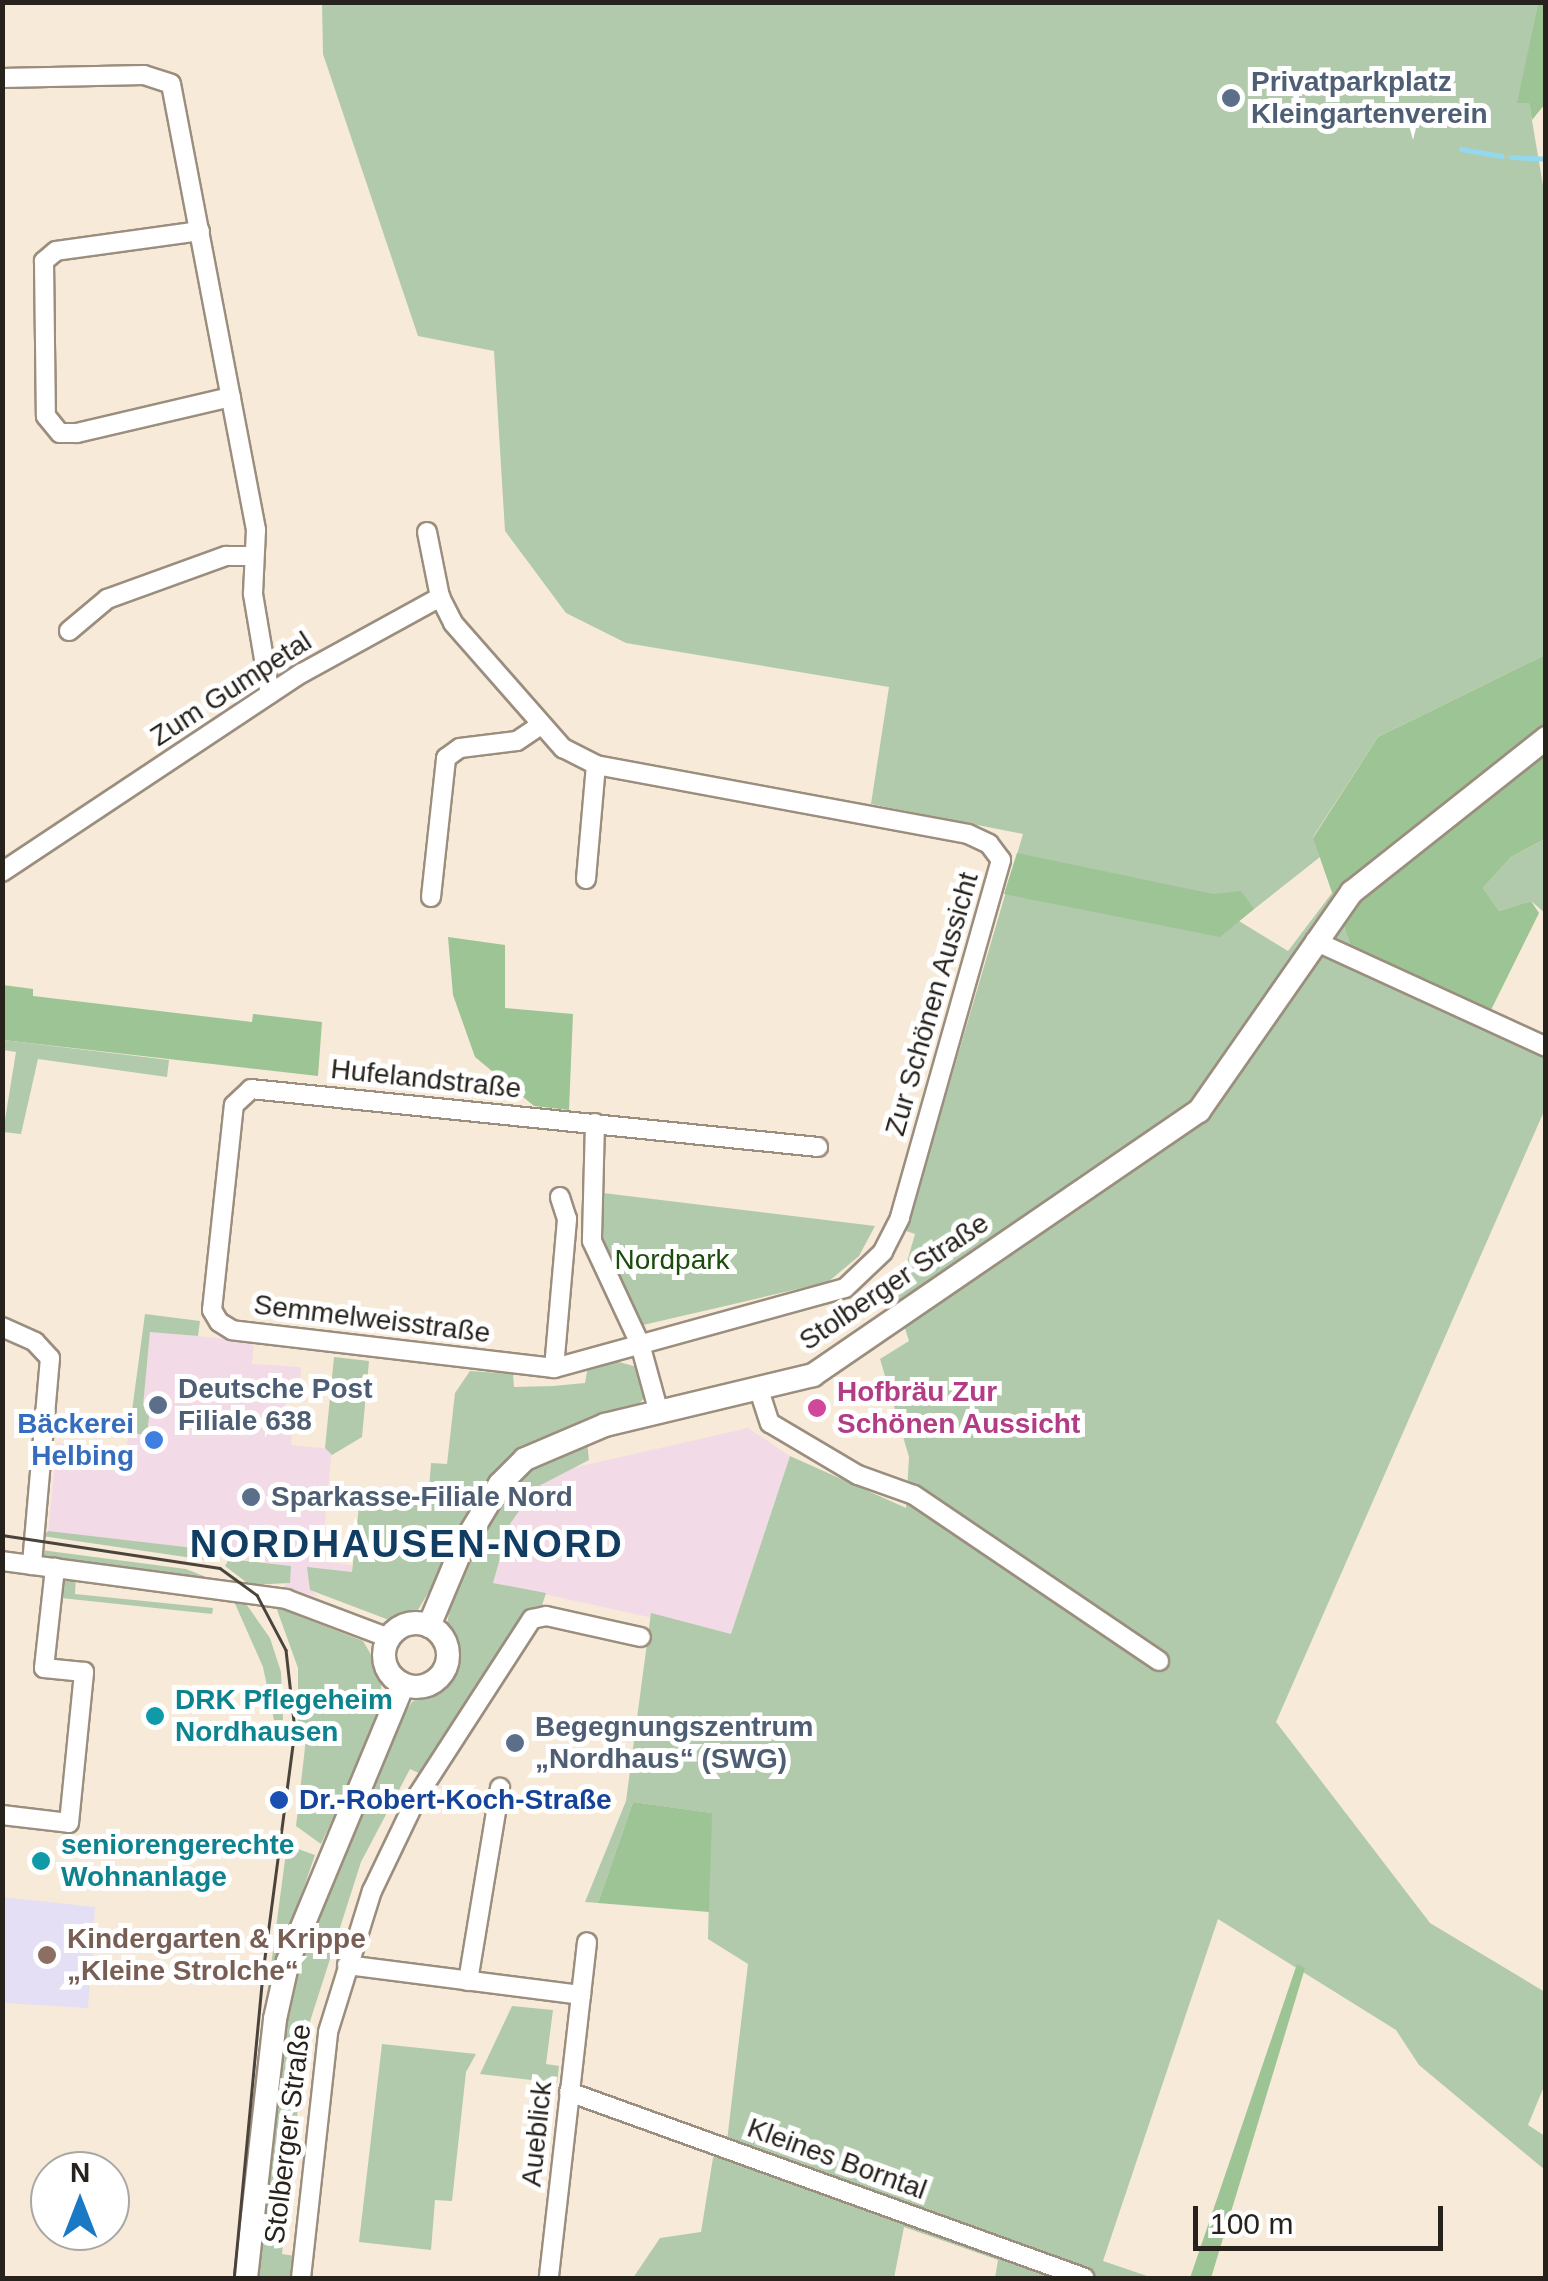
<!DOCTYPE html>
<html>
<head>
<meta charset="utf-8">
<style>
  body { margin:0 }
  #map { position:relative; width:1548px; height:2281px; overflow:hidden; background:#f8ead8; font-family:Helvetica,sans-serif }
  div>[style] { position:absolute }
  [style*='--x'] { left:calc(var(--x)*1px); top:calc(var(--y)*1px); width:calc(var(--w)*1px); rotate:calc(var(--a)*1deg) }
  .commercial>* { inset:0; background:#f2dbe7 }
  .education>* { inset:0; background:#e4dff4 }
  .green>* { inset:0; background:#b1caab }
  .forest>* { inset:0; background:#9dc495 }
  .stream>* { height:5px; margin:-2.5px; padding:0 2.5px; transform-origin:2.5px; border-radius:2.5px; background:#92d9ef }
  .roads { filter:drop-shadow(2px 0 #9b8e7e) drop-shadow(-2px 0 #9b8e7e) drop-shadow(0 2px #9b8e7e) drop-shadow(0 -2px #9b8e7e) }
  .minor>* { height:18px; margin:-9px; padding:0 9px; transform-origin:9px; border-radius:9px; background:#fff }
  .secondary>* { height:22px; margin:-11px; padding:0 11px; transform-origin:11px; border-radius:11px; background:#fff }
  .secondary>.ring { margin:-11px; padding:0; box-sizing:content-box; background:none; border:22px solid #fff; border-radius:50% }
  .tram>* { height:2.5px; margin:-1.25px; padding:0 1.25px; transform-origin:1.25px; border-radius:1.25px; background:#4b443c }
  .dots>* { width:28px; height:28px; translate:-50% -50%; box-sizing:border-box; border:5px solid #fff; border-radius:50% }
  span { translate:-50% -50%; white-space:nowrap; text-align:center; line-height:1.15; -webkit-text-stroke:10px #fff; paint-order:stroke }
  .service-label { font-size:28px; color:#4e5e75; font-weight:700 }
  .left { translate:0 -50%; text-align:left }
  .street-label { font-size:28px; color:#27221c }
  .park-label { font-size:28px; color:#1a4c0c }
  .hotel-label { font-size:28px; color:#b23c85; font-weight:700 }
  .shop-label { font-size:28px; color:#366cbe; font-weight:700 }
  .right { translate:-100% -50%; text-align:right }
  .culture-label { font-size:28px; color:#0d838f; font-weight:700 }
  .transit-label { font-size:28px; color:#164399; font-weight:700 }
  .education-label { font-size:28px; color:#785e54; font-weight:700 }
  .district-label { font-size:38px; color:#123d63; font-weight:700; letter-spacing:2.5px }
  .frame { position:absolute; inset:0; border:5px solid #27221c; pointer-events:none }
  .north { position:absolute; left:30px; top:2151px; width:100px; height:100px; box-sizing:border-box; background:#fff; border:2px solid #a9a7a4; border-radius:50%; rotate:0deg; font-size:28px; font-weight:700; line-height:40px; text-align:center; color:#27221c }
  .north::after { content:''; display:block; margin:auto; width:35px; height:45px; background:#1979c5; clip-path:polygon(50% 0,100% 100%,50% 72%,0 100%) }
  .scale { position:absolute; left:1193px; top:2206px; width:250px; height:45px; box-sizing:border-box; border:5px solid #27221c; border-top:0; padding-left:12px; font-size:30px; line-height:35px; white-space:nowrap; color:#27221c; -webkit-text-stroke:8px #fff; paint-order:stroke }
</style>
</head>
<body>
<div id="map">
  <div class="commercial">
    <div style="clip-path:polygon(150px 1331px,254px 1342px,252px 1364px,301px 1367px,300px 1383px,290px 1383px,282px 1421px,293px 1423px,291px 1445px,332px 1449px,321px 1561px,352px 1565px,352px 1573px,308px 1568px,310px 1589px,319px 1597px,285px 1588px,290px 1566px,48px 1531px,57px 1443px,126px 1450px,129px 1433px,147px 1435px,143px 1406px)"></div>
    <div style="clip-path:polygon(748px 1428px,790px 1456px,731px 1635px,493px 1583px,510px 1524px,535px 1488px,559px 1471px)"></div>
  </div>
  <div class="education">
    <div style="clip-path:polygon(2px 1897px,95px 1907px,88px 2008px,3px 2003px)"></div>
  </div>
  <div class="green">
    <div style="clip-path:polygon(322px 3px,1538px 3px,1518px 102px,1529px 103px,1545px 197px,1545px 655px,1378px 737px,1313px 837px,1320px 857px,1239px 921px,1288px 951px,1332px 893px,1351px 947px,1545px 1038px,1545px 1109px,1276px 1722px,1430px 1923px,1545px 1992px,1545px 2084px,1528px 2125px,1545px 2136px,1545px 2170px,1419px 2065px,1396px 2030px,1218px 1919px,1103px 2261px,1153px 2278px,995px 2278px,998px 2260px,904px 2227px,894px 2278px,633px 2278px,660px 2238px,701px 2232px,713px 2158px,727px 2141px,748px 1964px,708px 1939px,711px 1813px,633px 1802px,598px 1903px,585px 1902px,626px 1801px,651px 1613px,731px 1634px,790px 1456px,906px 1508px,909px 1457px,880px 1359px,909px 1341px,896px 1300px,915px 1234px,906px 1231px,1023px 834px,871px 804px,889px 687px,626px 643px,566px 613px,505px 531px,494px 351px,418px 336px,323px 54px)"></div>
    <div style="clip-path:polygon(1545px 839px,1545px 913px,1531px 901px,1499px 911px,1483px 888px,1511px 857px)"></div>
    <div style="clip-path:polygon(3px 1040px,169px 1060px,167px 1077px,38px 1059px,21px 1134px,3px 1132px,16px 1052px,3px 1050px)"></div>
    <div style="clip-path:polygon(603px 1193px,875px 1226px,859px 1256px,828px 1282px,643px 1325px,601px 1247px)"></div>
    <div style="clip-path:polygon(145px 1314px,200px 1321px,198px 1336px,150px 1332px,143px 1406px,150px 1407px,147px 1435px,129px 1433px)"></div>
    <div style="clip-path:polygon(334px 1357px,369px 1361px,362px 1437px,332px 1455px,325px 1448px)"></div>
    <div style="clip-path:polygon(615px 1361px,641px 1368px,644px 1398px,634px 1410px,538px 1440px,498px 1476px,415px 1615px,389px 1620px,310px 1590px,307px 1567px,352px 1572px,360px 1496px,428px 1503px,431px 1463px,447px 1464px,455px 1393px,470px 1371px,513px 1374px,514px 1387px,553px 1386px,585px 1383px,588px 1366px)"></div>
    <div style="clip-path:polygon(587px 1441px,589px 1460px,535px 1488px,510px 1524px,493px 1583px,546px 1593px,539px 1615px,423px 1775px,410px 1769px,361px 1862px,306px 2034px,282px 2254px,295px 2256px,293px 2278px,252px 2278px,290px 1984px,398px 1722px,412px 1702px,447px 1678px,455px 1646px,446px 1631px,451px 1600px,493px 1510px,530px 1469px)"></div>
    <div style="clip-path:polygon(48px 1531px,211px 1550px,217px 1555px,213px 1561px,42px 1536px)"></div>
    <div style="clip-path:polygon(41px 1550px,186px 1569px,211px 1579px,44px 1557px)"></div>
    <div style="clip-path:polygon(229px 1559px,291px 1566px,290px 1583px,250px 1585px,225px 1566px)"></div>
    <div style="clip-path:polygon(63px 1576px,76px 1577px,75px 1594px,213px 1608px,212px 1614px,61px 1598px)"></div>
    <div style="clip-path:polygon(233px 1599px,244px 1601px,270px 1638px,281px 1672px,283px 1720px,274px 1720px,263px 1667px)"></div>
    <div style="clip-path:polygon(276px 1607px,363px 1641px,383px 1675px,375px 1728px,321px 1844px,296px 1826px,307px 1730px,298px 1728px,298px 1668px)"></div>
    <div style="clip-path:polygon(287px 1845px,315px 1855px,283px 1948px,257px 2071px)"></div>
    <div style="clip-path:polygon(512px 2006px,553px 2010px,546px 2064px,559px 2066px,557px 2083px,480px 2074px)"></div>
    <div style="clip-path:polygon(382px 2044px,476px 2054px,466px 2072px,452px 2201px,435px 2200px,431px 2250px,359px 2242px)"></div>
  </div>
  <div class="forest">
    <div style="clip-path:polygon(1538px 3px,1545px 3px,1545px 104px,1532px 120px,1529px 103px,1517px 103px)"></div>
    <div style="clip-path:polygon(1545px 655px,1545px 839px,1511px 857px,1483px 888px,1499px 911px,1531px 901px,1539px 913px,1490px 1012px,1351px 947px,1313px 838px,1378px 737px)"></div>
    <div style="clip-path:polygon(1017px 853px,1213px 894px,1241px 891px,1254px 909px,1220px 937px,1004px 894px)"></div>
    <div style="clip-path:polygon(448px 937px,505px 945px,505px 1008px,573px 1014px,569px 1110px,534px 1106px,475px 1057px,453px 995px)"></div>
    <div style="clip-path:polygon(3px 985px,33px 989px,33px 996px,252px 1022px,253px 1014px,322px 1022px,318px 1076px,3px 1040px)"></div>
    <div style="clip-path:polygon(633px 1802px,712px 1813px,709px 1912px,598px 1903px)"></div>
    <div style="clip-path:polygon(1297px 1964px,1305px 1968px,1211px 2278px,1190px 2278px)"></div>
  </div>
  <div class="stream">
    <div style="--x:1461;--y:149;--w:41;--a:9.9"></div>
    <div style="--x:1511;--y:157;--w:35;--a:3"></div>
  </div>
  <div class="roads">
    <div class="minor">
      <div style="--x:2;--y:78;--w:142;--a:-1.2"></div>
      <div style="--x:144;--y:75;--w:28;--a:18"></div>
      <div style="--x:171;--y:84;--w:454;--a:79.2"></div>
      <div style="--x:256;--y:530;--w:64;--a:92.7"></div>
      <div style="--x:253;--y:594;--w:101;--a:80.4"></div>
      <div style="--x:200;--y:231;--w:145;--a:172.1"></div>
      <div style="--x:56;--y:251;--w:16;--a:140"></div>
      <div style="--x:44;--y:261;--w:155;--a:89.3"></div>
      <div style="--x:46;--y:416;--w:22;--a:51"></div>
      <div style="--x:60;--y:433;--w:17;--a:0"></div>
      <div style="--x:77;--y:433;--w:158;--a:-13.2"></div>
      <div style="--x:427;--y:532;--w:66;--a:78.7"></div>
      <div style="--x:440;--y:597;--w:29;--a:63"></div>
      <div style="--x:453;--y:623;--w:167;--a:48.7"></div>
      <div style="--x:563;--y:748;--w:37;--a:27"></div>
      <div style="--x:596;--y:765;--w:378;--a:10.5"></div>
      <div style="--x:968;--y:834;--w:23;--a:25"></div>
      <div style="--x:989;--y:844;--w:20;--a:53"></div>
      <div style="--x:1001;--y:860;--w:372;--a:105.8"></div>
      <div style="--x:900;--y:1218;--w:38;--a:117"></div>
      <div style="--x:883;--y:1252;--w:52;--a:136.5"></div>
      <div style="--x:845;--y:1288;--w:302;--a:164.6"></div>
      <div style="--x:554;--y:1368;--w:324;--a:-173.3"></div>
      <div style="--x:232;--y:1330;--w:15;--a:-148"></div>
      <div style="--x:219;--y:1322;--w:14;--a:-120"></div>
      <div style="--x:212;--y:1310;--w:206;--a:-83.9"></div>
      <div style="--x:234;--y:1105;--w:23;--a:-43"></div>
      <div style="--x:251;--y:1089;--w:570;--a:5.84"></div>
      <div style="--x:69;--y:631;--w:50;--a:-40.1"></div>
      <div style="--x:107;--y:599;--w:127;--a:-19.9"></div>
      <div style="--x:226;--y:556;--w:28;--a:0"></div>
      <div style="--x:2;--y:872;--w:360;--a:-33.6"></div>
      <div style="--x:302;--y:673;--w:158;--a:-28.8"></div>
      <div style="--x:586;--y:879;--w:114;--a:-85"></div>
      <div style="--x:431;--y:897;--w:140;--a:-83.8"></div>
      <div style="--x:446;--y:758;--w:17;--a:-36"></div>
      <div style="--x:460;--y:748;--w:57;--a:-7"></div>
      <div style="--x:517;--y:741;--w:25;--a:-34"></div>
      <div style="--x:1315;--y:941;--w:254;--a:24.6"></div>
      <div style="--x:595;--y:1123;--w:118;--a:91.5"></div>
      <div style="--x:592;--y:1241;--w:114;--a:65"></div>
      <div style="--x:640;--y:1344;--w:72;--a:74.6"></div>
      <div style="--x:2;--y:1327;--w:36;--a:24"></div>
      <div style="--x:35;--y:1342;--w:22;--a:47"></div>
      <div style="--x:50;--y:1358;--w:208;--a:95"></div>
      <div style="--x:554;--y:1368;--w:150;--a:-85"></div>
      <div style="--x:567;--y:1219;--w:23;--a:-108"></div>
      <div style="--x:759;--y:1390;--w:35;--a:72"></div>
      <div style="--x:770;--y:1423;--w:102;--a:30.6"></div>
      <div style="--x:858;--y:1475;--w:59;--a:19.7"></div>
      <div style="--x:914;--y:1495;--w:296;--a:34.1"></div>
      <div style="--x:2;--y:1561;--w:287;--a:7.6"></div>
      <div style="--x:286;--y:1599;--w:110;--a:20.7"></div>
      <div style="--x:2;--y:1815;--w:67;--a:6.8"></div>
      <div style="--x:69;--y:1823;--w:152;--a:-84.3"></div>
      <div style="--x:84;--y:1672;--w:40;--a:-174.3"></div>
      <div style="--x:44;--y:1668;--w:101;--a:-83.7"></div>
      <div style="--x:347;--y:1965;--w:236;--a:7.3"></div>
      <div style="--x:581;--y:1995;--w:285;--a:96.5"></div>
      <div style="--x:468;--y:1981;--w:196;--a:-80.6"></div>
      <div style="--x:581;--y:1995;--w:53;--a:-83.5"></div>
      <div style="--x:569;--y:2092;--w:548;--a:19.82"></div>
      <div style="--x:301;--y:2278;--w:247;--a:-83.7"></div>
      <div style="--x:328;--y:2032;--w:148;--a:-72.7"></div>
      <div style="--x:372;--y:1891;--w:106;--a:-64.4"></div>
      <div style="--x:418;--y:1795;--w:210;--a:-57.1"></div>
      <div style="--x:532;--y:1619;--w:14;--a:-12"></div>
      <div style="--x:546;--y:1616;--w:97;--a:12.5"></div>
    </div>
    <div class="secondary">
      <div class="ring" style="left:384px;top:1623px;width:42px;height:42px"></div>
      <div style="--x:429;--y:1626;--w:88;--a:-67.2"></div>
      <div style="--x:463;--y:1545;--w:71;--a:-58.8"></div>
      <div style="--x:500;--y:1484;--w:35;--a:-45"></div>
      <div style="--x:525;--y:1459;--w:87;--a:-23"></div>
      <div style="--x:605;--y:1425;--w:214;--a:-13.5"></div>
      <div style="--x:813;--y:1375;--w:468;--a:-34.4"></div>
      <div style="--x:1199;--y:1111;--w:267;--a:-55.1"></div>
      <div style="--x:1352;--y:892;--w:248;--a:-38.4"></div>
      <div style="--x:246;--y:2278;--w:261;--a:-83.6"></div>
      <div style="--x:275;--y:2019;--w:59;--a:-77.4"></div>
      <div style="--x:288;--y:1961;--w:299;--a:-67.4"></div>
    </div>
  </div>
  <div class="tram">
    <div style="--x:2;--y:1535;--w:220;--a:8.6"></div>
    <div style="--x:220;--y:1568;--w:46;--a:36.1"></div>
    <div style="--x:257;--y:1595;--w:62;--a:62.2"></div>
    <div style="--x:286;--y:1650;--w:81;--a:83.6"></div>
    <div style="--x:295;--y:1730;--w:246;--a:97.5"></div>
    <div style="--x:263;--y:1974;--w:305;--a:95.4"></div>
  </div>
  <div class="dots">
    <div style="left:1231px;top:98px;background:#5c6f8a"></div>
    <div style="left:158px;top:1405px;background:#5c6f8a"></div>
    <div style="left:817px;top:1408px;background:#d1479c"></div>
    <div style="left:154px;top:1440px;background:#3f7fe0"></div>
    <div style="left:251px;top:1497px;background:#5c6f8a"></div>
    <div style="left:155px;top:1716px;background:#0f9aa8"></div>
    <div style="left:515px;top:1743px;background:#5c6f8a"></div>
    <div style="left:279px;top:1800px;background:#1a4fb4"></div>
    <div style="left:41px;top:1861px;background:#0f9aa8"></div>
    <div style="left:47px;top:1955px;background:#8d6e63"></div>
  </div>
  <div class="service-label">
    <span class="left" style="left:1251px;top:98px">Privatparkplatz<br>Kleingartenverein</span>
    <span class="left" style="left:178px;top:1405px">Deutsche Post<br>Filiale 638</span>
    <span class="left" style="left:271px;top:1497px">Sparkasse-Filiale Nord</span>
    <span class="left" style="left:535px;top:1743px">Begegnungszentrum<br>„Nordhaus“ (SWG)</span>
  </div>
  <div class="street-label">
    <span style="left:231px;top:689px;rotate:-33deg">Zum Gumpetal</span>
    <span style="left:932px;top:1004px;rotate:-74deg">Zur Schönen Aussicht</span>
    <span style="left:426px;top:1079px;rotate:6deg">Hufelandstraße</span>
    <span style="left:894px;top:1282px;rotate:-34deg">Stolberger Straße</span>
    <span style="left:372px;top:1319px;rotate:7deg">Semmelweisstraße</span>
    <span style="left:288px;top:2134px;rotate:-83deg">Stolberger Straße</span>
    <span style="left:537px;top:2134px;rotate:-84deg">Aueblick</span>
    <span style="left:837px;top:2159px;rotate:20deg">Kleines Borntal</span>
  </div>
  <div class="park-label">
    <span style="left:672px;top:1260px">Nordpark</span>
  </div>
  <div class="hotel-label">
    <span class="left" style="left:837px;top:1408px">Hofbräu Zur<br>Schönen Aussicht</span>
  </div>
  <div class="shop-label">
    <span class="right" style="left:134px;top:1440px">Bäckerei<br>Helbing</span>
  </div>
  <div class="culture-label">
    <span class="left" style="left:175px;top:1716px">DRK Pflegeheim<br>Nordhausen</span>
    <span class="left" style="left:61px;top:1861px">seniorengerechte<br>Wohnanlage</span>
  </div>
  <div class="transit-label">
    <span class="left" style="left:299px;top:1800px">Dr.-Robert-Koch-Straße</span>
  </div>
  <div class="education-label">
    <span class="left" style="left:67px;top:1955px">Kindergarten &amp; Krippe<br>„Kleine Strolche“</span>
  </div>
  <div class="district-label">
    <span style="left:407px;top:1545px">NORDHAUSEN-NORD</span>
  </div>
  <div class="frame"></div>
  <div class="north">N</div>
  <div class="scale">100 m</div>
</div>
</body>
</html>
